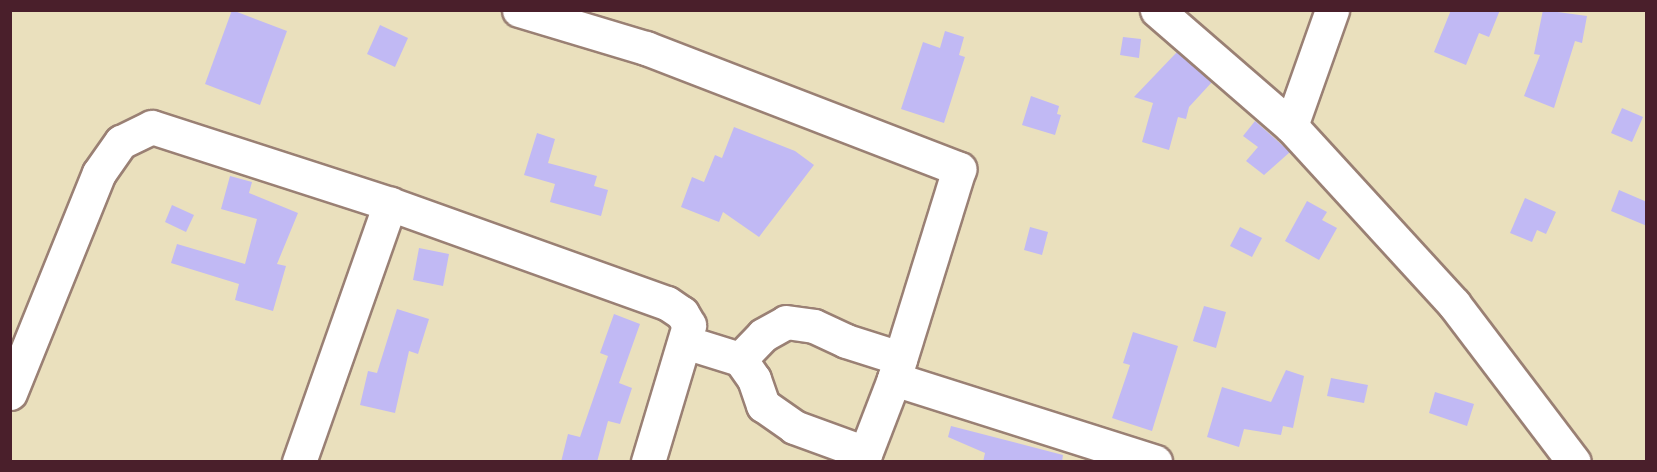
<!DOCTYPE html>
<html>
<head>
<meta charset="utf-8">
<style>
  body { margin:0 }
  #map { position:relative; width:1657px; height:472px; overflow:hidden; background:#eae0bd; font-family:"Balsamiq Sans",sans-serif }
  div>[style] { position:absolute }
  [style*='--x'] { left:calc(var(--x)*1px); top:calc(var(--y)*1px); width:calc(var(--w)*1px); rotate:calc(var(--a)*1deg) }
  .building>* { inset:0; background:#c1b9f4 }
  .roads { filter:drop-shadow(2px 0 #9a8074) drop-shadow(-2px 0 #9a8074) drop-shadow(0 2px #9a8074) drop-shadow(0 -2px #9a8074) }
  .minor>* { height:33px; margin:-16.5px; padding:0 16.5px; transform-origin:16.5px; border-radius:16.5px; background:#fff }
  span { translate:-50% -50%; white-space:nowrap; text-align:center; line-height:1.15; -webkit-text-stroke:4.5px #fdfcf7; paint-order:stroke }
  .frame { position:absolute; inset:0; border:12px solid #4a1f2b; pointer-events:none }
</style>
</head>
<body>
<div id="map">
  <div class="building">
    <div style="clip-path:polygon(232px 10px,287px 31px,260px 105px,205px 84px)"></div>
    <div style="clip-path:polygon(1451px 10px,1500px 10px,1489px 37px,1479px 33px,1466px 65px,1434px 52px)"></div>
    <div style="clip-path:polygon(1543px 10px,1587px 16px,1582px 43px,1575px 41px,1554px 108px,1524px 96px,1540px 55px,1534px 54px)"></div>
    <div style="clip-path:polygon(380px 25px,408px 38px,395px 67px,367px 54px)"></div>
    <div style="clip-path:polygon(945px 31px,964px 37px,959px 55px,965px 57px,944px 123px,901px 109px,923px 42px,940px 48px)"></div>
    <div style="clip-path:polygon(1123px 37px,1141px 39px,1139px 58px,1120px 55px)"></div>
    <div style="clip-path:polygon(1177px 52px,1212px 82px,1189px 107px,1186px 119px,1178px 117px,1169px 150px,1142px 142px,1153px 103px,1134px 97px)"></div>
    <div style="clip-path:polygon(1031px 96px,1059px 106px,1057px 114px,1061px 115px,1055px 135px,1022px 125px)"></div>
    <div style="clip-path:polygon(1622px 108px,1643px 117px,1632px 142px,1611px 133px)"></div>
    <div style="clip-path:polygon(1255px 121px,1290px 152px,1264px 175px,1246px 161px,1258px 147px,1243px 136px)"></div>
    <div style="clip-path:polygon(734px 127px,795px 151px,814px 165px,759px 237px,723px 212px,719px 222px,681px 207px,692px 177px,704px 182px,715px 155px,722px 158px)"></div>
    <div style="clip-path:polygon(537px 133px,555px 139px,548px 163px,597px 176px,594px 186px,608px 190px,601px 216px,550px 202px,555px 184px,524px 175px)"></div>
    <div style="clip-path:polygon(230px 176px,252px 182px,249px 193px,298px 213px,277px 264px,286px 266px,273px 311px,235px 300px,239px 284px,171px 263px,177px 244px,245px 264px,257px 219px,221px 209px)"></div>
    <div style="clip-path:polygon(1619px 190px,1647px 202px,1647px 226px,1611px 211px)"></div>
    <div style="clip-path:polygon(1525px 198px,1556px 212px,1546px 234px,1537px 230px,1532px 242px,1510px 233px)"></div>
    <div style="clip-path:polygon(1307px 201px,1327px 212px,1322px 220px,1337px 228px,1319px 260px,1285px 241px)"></div>
    <div style="clip-path:polygon(172px 205px,194px 215px,186px 232px,165px 222px)"></div>
    <div style="clip-path:polygon(1030px 227px,1048px 232px,1042px 255px,1024px 250px)"></div>
    <div style="clip-path:polygon(1240px 227px,1262px 238px,1252px 257px,1230px 246px)"></div>
    <div style="clip-path:polygon(419px 248px,449px 254px,443px 286px,413px 280px)"></div>
    <div style="clip-path:polygon(1204px 306px,1226px 312px,1216px 348px,1193px 341px)"></div>
    <div style="clip-path:polygon(397px 309px,429px 319px,418px 354px,409px 351px,395px 413px,360px 405px,368px 371px,377px 373px)"></div>
    <div style="clip-path:polygon(614px 314px,640px 324px,619px 383px,632px 388px,620px 424px,608px 421px,597px 462px,561px 462px,568px 434px,580px 437px,608px 356px,600px 353px)"></div>
    <div style="clip-path:polygon(1133px 332px,1178px 346px,1152px 431px,1112px 418px,1130px 365px,1123px 363px)"></div>
    <div style="clip-path:polygon(1286px 370px,1304px 376px,1293px 428px,1283px 426px,1281px 435px,1244px 429px,1239px 447px,1207px 437px,1222px 387px,1271px 402px)"></div>
    <div style="clip-path:polygon(1331px 378px,1368px 385px,1364px 403px,1327px 396px)"></div>
    <div style="clip-path:polygon(1435px 392px,1474px 404px,1467px 426px,1429px 413px)"></div>
    <div style="clip-path:polygon(951px 426px,1063px 455px,1062px 462px,983px 462px,985px 453px,948px 437px)"></div>
  </div>
  <div class="roads">
    <div class="minor">
      <div style="--x:519;--y:10;--w:133;--a:16.7"></div>
      <div style="--x:646;--y:48;--w:336;--a:21.1"></div>
      <div style="--x:959;--y:169;--w:220;--a:107.2"></div>
      <div style="--x:894;--y:379;--w:89;--a:111.1"></div>
      <div style="--x:1157;--y:10;--w:177;--a:40.9"></div>
      <div style="--x:1291;--y:126;--w:241;--a:47.5"></div>
      <div style="--x:1454;--y:304;--w:198;--a:52.8"></div>
      <div style="--x:1291;--y:126;--w:123;--a:-70.5"></div>
      <div style="--x:685;--y:342;--w:58;--a:17.2"></div>
      <div style="--x:740;--y:359;--w:24;--a:55"></div>
      <div style="--x:754;--y:379;--w:28;--a:71"></div>
      <div style="--x:763;--y:405;--w:38;--a:35"></div>
      <div style="--x:794;--y:427;--w:76;--a:20.1"></div>
      <div style="--x:740;--y:359;--w:33;--a:-46"></div>
      <div style="--x:763;--y:335;--w:26;--a:-29"></div>
      <div style="--x:786;--y:322;--w:28;--a:8"></div>
      <div style="--x:814;--y:326;--w:35;--a:25"></div>
      <div style="--x:846;--y:341;--w:57;--a:17.5"></div>
      <div style="--x:894;--y:379;--w:274;--a:17.6"></div>
      <div style="--x:10;--y:393;--w:237;--a:-68"></div>
      <div style="--x:99;--y:173;--w:38;--a:-55"></div>
      <div style="--x:121;--y:142;--w:34;--a:-26"></div>
      <div style="--x:152;--y:127;--w:250;--a:17.9"></div>
      <div style="--x:390;--y:204;--w:294;--a:19.7"></div>
      <div style="--x:667;--y:303;--w:18;--a:34"></div>
      <div style="--x:682;--y:313;--w:14;--a:60"></div>
      <div style="--x:689;--y:325;--w:143;--a:106.7"></div>
      <div style="--x:299;--y:462;--w:274;--a:-70.6"></div>
    </div>
  </div>
  <div class="frame"></div>
</div>
</body>
</html>
